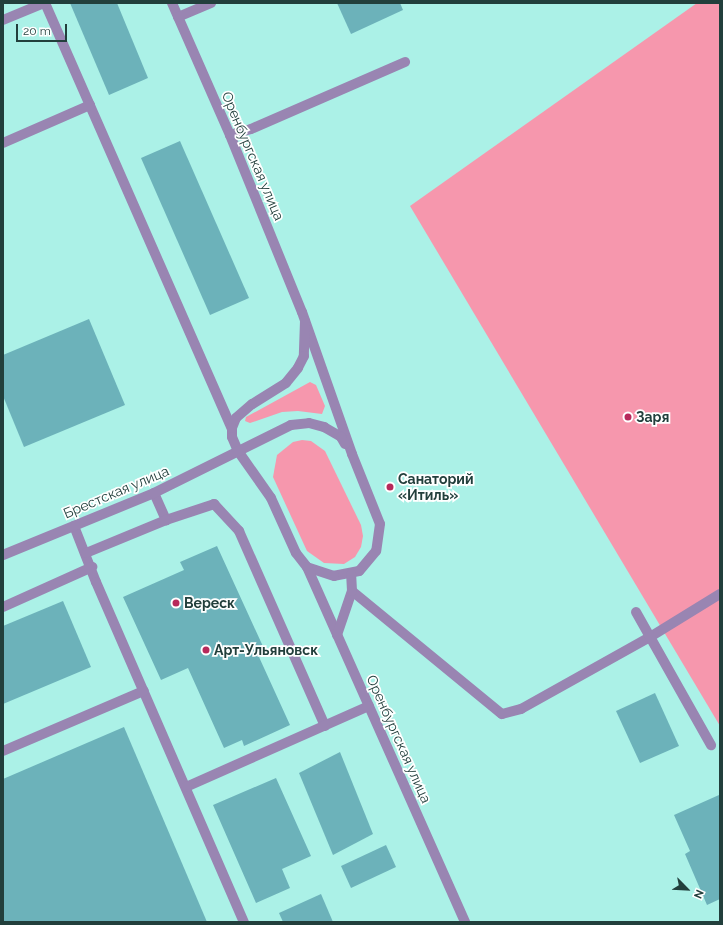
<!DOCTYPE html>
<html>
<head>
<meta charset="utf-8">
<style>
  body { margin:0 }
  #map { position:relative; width:723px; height:925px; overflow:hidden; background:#abf1e7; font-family:Raleway,sans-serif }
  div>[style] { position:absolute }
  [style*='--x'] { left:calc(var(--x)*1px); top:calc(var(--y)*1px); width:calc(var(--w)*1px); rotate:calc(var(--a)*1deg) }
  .green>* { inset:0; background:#f697ad }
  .building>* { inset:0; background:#6cb2ba }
  .minor>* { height:10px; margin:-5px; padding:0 5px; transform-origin:5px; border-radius:5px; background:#9985b2 }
  .dots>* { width:11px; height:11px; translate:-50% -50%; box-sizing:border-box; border:2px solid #fff; border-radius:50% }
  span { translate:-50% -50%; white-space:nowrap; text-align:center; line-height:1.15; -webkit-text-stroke:3.5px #fff; paint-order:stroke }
  .street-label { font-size:14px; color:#223f3c }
  .poi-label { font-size:14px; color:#223f3c; font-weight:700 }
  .left { translate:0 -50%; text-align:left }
  .frame { position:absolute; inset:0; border:4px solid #223f3c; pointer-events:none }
  .north { position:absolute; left:667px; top:869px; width:40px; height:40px; -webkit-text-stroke:3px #fff; paint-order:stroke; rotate:114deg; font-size:11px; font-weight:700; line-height:16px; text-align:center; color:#223f3c }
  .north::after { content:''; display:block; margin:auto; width:14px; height:18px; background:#223f3c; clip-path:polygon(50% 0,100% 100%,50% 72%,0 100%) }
  .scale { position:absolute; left:16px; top:24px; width:51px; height:18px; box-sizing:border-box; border:2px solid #223f3c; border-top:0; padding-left:5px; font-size:12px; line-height:14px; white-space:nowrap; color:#223f3c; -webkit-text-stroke:3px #fff; paint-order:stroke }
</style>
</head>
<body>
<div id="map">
  <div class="green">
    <div style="clip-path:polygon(697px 3px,720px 3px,720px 726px,410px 206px)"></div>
    <div style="clip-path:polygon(310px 382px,316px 385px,325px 406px,322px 414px,298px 411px,282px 412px,250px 423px,245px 421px,246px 417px)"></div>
    <div style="clip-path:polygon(302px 440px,311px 441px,325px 451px,361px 525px,363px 536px,361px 547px,355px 557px,344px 564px,324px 563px,307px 551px,273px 477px,277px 455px,293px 442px)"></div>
  </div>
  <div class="building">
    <div style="clip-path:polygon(70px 3px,117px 3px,148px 78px,109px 95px)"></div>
    <div style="clip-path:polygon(337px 3px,400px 3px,403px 10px,351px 34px)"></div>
    <div style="clip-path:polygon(180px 141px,249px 298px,210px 315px,141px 158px)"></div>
    <div style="clip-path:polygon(89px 319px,125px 405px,24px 447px,3px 396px,3px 355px)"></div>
    <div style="clip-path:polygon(217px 546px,266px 653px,259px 657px,290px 725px,244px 746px,242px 740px,224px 748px,188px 668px,161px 680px,123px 597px,184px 570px,180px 562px)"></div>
    <div style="clip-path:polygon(63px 601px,91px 667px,3px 704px,3px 626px)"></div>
    <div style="clip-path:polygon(655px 693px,679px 746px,640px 763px,616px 711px)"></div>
    <div style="clip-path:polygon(124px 727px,207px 922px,3px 922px,3px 779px)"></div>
    <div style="clip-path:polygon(340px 752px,373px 834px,333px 855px,299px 773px)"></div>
    <div style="clip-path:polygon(276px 778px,311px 856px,282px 869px,290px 888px,256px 903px,213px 805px)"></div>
    <div style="clip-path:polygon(719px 795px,720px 899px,707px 905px,685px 854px,690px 851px,674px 815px)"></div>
    <div style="clip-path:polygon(386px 845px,396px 867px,351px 888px,341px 866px)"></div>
    <div style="clip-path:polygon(321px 894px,333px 922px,283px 922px,279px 913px)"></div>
  </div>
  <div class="minor">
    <div style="--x:45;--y:3;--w:464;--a:66.3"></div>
    <div style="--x:172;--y:3;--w:144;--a:66.3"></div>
    <div style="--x:230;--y:135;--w:191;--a:67.9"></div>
    <div style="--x:302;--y:312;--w:151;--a:70.6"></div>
    <div style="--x:352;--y:454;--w:75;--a:68.2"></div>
    <div style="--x:380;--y:524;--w:27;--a:98"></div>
    <div style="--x:376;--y:551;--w:26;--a:130"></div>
    <div style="--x:359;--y:571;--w:25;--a:169"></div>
    <div style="--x:334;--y:576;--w:28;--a:-162"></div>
    <div style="--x:178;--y:17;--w:36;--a:-23"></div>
    <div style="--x:3;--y:20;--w:44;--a:-22.5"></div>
    <div style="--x:230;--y:135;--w:22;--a:-16"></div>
    <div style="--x:251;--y:129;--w:168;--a:-23.5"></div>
    <div style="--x:3;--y:143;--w:95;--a:-23.6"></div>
    <div style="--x:305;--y:321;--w:35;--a:92"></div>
    <div style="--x:304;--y:356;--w:13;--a:117"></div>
    <div style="--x:298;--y:368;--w:19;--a:129"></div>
    <div style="--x:286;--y:383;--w:40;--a:148"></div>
    <div style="--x:252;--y:404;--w:21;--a:139"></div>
    <div style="--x:236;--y:418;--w:11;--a:112"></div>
    <div style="--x:232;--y:428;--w:9;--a:90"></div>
    <div style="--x:232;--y:437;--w:15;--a:67"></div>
    <div style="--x:238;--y:451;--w:57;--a:54.9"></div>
    <div style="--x:271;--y:498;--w:60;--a:65.6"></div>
    <div style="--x:296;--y:553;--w:18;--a:52"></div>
    <div style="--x:307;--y:567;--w:389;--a:66"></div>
    <div style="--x:154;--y:493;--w:30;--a:66"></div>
    <div style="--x:166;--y:520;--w:51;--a:-18.4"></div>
    <div style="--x:214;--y:504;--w:37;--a:47"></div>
    <div style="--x:239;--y:531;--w:213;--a:66.2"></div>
    <div style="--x:74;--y:526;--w:60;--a:68.6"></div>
    <div style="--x:96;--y:582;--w:371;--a:66.5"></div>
    <div style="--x:86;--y:553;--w:87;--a:-22.4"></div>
    <div style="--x:3;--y:555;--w:163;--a:-22.3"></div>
    <div style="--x:154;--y:493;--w:153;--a:-26.4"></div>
    <div style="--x:291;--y:425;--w:18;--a:-6"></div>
    <div style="--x:309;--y:423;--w:16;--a:15"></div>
    <div style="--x:324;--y:427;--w:20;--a:30"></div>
    <div style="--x:341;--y:437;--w:8;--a:60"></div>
    <div style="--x:352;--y:591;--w:194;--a:39.4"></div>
    <div style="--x:502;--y:714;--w:20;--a:-15"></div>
    <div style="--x:521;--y:709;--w:148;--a:-29.2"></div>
    <div style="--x:650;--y:637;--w:82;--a:-31.6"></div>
    <div style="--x:3;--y:607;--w:98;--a:-24.2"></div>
    <div style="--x:636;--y:612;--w:153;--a:60.6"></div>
    <div style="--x:337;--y:635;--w:46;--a:-71.2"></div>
    <div style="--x:352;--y:591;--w:17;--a:-93"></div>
    <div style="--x:3;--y:751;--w:153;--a:-23.1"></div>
    <div style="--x:186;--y:787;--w:200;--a:-23.9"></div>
  </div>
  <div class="dots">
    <div style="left:628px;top:417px;background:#b7295b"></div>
    <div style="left:390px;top:487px;background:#b7295b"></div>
    <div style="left:176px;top:603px;background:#b7295b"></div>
    <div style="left:206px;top:650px;background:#b7295b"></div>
  </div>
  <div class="street-label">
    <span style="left:253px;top:156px;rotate:67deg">Оренбургская улица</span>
    <span style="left:116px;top:492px;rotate:-23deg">Брестская улица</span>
    <span style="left:399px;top:739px;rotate:66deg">Оренбургская улица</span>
  </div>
  <div class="poi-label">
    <span class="left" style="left:636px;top:417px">Заря</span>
    <span class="left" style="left:398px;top:487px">Санаторий<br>«Итиль»</span>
    <span class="left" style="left:184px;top:603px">Вереск</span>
    <span class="left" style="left:214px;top:650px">Арт-Ульяновск</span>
  </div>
  <div class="frame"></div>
  <div class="north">N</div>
  <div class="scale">20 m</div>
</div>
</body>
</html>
